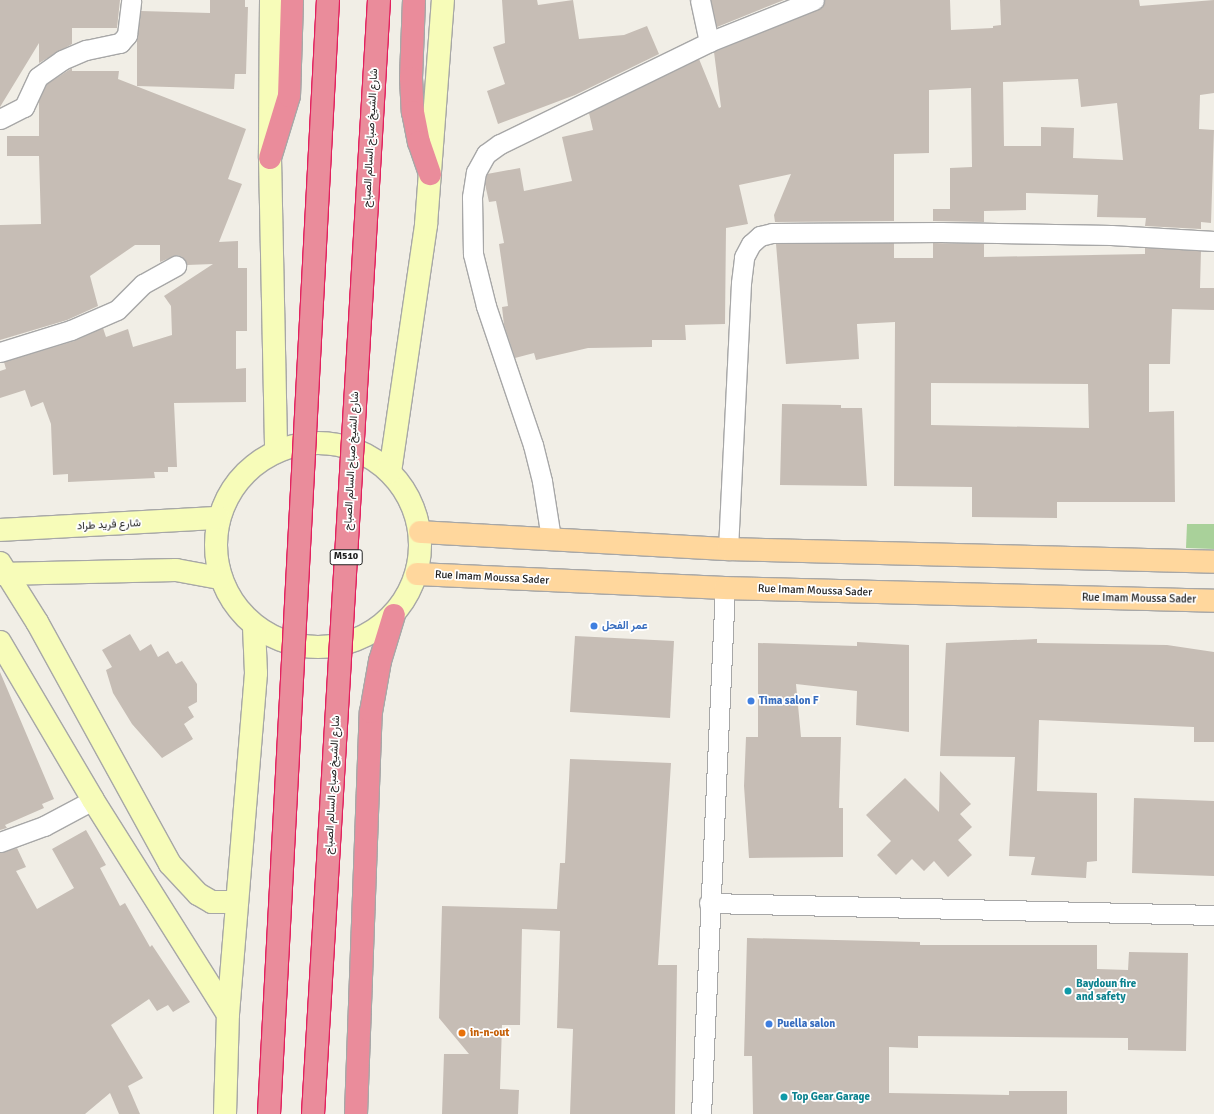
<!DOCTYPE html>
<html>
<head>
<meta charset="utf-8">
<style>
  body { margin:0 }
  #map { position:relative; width:1214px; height:1114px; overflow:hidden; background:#f1eee6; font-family:Signika,Vazirmatn,sans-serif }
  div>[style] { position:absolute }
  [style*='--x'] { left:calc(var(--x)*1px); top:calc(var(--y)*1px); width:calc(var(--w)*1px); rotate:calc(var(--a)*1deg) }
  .forest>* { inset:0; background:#a9d19a }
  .building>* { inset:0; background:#c6bdb5 }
  .roads { filter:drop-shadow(1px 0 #a7a7a7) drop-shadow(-1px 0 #a7a7a7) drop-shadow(0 1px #a7a7a7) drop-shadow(0 -1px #a7a7a7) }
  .street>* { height:19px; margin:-9.5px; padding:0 9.5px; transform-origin:9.5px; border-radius:9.5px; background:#fff }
  .secondary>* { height:22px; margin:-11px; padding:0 11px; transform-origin:11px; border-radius:11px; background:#f7fcb9 }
  .secondary>.ring { margin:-11px; padding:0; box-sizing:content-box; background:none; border:22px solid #f7fcb9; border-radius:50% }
  .primary>* { height:22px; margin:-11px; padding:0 11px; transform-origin:11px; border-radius:11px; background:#ffd79d }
  .highway>* { height:22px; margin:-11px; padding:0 11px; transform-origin:11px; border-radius:11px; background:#ea8c9b }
  .bridges { filter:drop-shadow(1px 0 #e2215e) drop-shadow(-1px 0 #e2215e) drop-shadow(0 1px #e2215e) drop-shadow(0 -1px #e2215e) }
  .highway-bridge>* { height:22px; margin:-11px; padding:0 11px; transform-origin:11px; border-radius:11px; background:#ea8c9b }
  .dots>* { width:11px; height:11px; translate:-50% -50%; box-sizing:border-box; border:2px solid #fff; border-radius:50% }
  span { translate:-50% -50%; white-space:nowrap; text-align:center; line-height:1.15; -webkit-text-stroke:3.5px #fff; paint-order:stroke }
  .shield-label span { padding:1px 3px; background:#fff; border:1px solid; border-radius:3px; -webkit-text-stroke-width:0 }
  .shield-label { font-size:10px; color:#202020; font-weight:700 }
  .street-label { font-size:11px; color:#202020 }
  .shop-label { font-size:11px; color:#366cbe; font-weight:700 }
  .left { translate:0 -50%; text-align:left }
  .culture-label { font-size:11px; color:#0d838f; font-weight:700 }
  .food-label { font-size:11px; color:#c56008; font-weight:700 }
</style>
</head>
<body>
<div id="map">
  <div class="forest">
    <div style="clip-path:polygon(1187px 524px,1214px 524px,1214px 549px,1186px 548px)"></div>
  </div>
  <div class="building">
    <div style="clip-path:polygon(0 0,120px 0,117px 28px,72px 28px,72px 44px,39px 63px,39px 43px,0 107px)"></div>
    <div style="clip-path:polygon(210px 0,245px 0,245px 7px,248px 7px,246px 74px,235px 74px,234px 89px,137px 86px,137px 38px,141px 11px,210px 13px)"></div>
    <div style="clip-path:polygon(502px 0,537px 0,538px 5px,573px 0,579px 39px,624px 35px,647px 26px,659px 54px,575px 95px,498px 124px,487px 91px,505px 84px,493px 47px,505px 43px)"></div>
    <div style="clip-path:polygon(711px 0,784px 0,717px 27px)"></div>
    <div style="clip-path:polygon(evenodd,825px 0,950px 0,951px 30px,993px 28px,993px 26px,1001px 25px,1000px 0,1139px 0,1140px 6px,1214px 0,1214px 93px,1200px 95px,1199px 129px,1214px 130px,1211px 223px,1201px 222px,1201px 229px,1145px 226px,1146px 218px,1097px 217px,1098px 195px,1026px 193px,1026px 210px,984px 211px,984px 222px,933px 221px,933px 209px,950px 209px,950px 168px,972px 167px,971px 88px,929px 90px,929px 153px,894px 154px,894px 221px,775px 222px,774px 215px,791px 174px,739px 185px,748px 224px,726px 228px,725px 324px,685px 325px,686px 340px,652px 340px,652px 347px,588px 348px,536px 360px,534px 353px,515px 358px,504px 325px,502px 307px,508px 306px,499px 244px,504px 243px,496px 201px,489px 202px,485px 184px,487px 174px,520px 168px,524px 191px,572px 181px,562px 137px,593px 130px,589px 113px,699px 59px,719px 108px,721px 107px,714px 52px,818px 10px,825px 0,1078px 79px,1081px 107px,1117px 103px,1123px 160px,1073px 158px,1074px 128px,1041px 127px,1041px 146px,1004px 146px,1003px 82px,1078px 79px)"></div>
    <div style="clip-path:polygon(72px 68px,72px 71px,119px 71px,118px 79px,246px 129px,228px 179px,242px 184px,219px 242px,238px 241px,238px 268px,247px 268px,247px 331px,236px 331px,236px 369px,246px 368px,246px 402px,174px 403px,177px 467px,168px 467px,168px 472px,154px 472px,155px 478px,68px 482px,68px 474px,53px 475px,51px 424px,43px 402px,31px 407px,25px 390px,0 398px,0 371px,6px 369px,4px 362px,74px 341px,103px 328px,106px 337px,128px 329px,133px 347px,172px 335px,171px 306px,164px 296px,213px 264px,187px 265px,182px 257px,177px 255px,160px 262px,160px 245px,135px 245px,90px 276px,98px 306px,67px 320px,0 340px,0 225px,41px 224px,39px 156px,7px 156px,7px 136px,39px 136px,39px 101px,47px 84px)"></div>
    <div style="clip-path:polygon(evenodd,894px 243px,894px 258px,933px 258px,933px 243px,984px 244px,984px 257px,1145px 254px,1145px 248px,1201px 251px,1200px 288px,1214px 288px,1214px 310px,1172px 309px,1170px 364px,1149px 364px,1149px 412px,1174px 411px,1175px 502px,1057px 502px,1057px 518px,972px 517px,972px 487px,894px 486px,895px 322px,857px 324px,859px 359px,786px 364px,776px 244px,894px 243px,931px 383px,1088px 384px,1089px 428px,931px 425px,931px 383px)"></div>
    <div style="clip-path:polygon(782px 404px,841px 405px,841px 408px,862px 408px,867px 486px,780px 485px)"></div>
    <div style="clip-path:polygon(130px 634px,140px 651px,151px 644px,158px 657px,168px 651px,176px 664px,182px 661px,197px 684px,197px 702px,188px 707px,194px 717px,184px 724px,193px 739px,162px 758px,132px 724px,113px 693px,106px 670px,112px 667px,102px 650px)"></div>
    <div style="clip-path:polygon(575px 636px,674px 641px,670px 718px,570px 712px)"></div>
    <div style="clip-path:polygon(1037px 639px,1037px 643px,1167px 645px,1214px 652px,1214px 742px,1194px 742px,1194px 727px,1039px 720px,1037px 791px,1097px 793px,1097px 861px,1087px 862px,1086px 878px,1031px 875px,1035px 857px,1009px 856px,1015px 757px,940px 756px,946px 643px)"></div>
    <div style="clip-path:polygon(857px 642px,909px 645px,909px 732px,856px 725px,857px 691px,796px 684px,801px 737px,841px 737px,839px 808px,843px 808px,843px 857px,749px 858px,744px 786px,746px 737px,758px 737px,758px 643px,857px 646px)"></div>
    <div style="clip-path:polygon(0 672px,54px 799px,42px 804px,44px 808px,5px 825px,7px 828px,0 830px)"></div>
    <div style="clip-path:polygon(570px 759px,671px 763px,658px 965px,677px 965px,675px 1114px,570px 1114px,573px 1029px,557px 1028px,560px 931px,522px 929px,520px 1025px,502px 1025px,500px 1089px,519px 1090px,518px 1114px,442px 1114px,444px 1054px,469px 1054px,439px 1018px,442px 906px,557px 909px,560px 863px,565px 863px)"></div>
    <div style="clip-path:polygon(940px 771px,971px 804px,960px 814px,972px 827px,958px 840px,972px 855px,948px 877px,934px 861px,924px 871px,912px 859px,896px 875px,877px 855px,891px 841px,866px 815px,905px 778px,939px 812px)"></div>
    <div style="clip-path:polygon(1134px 798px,1214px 801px,1214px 876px,1132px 873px)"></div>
    <div style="clip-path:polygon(86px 830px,106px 865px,100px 868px,120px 906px,125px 903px,150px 947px,152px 945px,190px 1002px,173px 1012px,168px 1005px,157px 1011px,149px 999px,111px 1025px,143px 1078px,128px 1086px,140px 1114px,119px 1114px,110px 1093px,85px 1114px,0 1114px,0 853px,17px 848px,26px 867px,16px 871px,37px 909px,74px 888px,52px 849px)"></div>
    <div style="clip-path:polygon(747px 938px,920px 942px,920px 945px,1097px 945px,1097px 969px,1128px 970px,1129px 952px,1188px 953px,1186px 1051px,1128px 1050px,1128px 1038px,918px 1036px,918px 1048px,889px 1047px,889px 1093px,1009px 1095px,1009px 1091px,1067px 1091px,1067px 1114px,753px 1114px,752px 1056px,744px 1056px)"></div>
  </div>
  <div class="roads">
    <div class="street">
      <div style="--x:700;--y:0;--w:43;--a:77.9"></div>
      <div style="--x:0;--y:119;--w:27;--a:-27"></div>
      <div style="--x:24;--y:107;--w:33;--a:-65"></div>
      <div style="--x:38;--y:77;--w:29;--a:-35"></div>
      <div style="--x:62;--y:60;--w:26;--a:-23"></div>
      <div style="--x:86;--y:50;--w:35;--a:-12"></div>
      <div style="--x:120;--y:43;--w:11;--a:-49"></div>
      <div style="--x:127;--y:35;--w:35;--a:-83"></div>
      <div style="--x:0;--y:352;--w:74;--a:-17.2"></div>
      <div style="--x:71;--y:330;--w:50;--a:-23.5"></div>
      <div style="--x:117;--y:310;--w:37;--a:-45"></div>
      <div style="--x:143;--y:284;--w:38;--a:-29"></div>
      <div style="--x:551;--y:538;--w:58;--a:-99"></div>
      <div style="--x:542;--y:481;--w:37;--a:-104"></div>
      <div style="--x:533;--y:445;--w:147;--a:-108.7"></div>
      <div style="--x:486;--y:306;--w:54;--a:-104"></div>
      <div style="--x:473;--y:254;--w:57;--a:-91"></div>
      <div style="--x:472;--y:197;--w:25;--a:-81"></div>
      <div style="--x:476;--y:172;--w:21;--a:-61"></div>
      <div style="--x:486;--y:154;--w:17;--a:-36"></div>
      <div style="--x:500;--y:144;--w:233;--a:-26"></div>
      <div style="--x:709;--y:42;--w:113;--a:-21.8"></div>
      <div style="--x:728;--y:549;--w:266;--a:-87.2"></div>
      <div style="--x:741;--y:283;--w:26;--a:-83"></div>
      <div style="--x:744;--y:257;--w:15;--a:-62"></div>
      <div style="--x:751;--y:244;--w:12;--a:-42"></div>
      <div style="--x:760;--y:236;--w:12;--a:-14"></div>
      <div style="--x:772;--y:233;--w:169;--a:-0.3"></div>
      <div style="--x:941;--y:232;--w:170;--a:1"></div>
      <div style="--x:1111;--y:235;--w:103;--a:3.3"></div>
      <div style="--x:0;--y:842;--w:47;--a:-20"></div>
      <div style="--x:44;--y:826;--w:55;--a:-28"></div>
      <div style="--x:709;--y:903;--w:505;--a:1.36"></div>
      <div style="--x:701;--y:1114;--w:527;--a:-87.39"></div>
    </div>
    <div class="secondary">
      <div style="--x:271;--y:0;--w:158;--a:90.4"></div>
      <div style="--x:270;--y:158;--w:293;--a:88.8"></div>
      <div class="ring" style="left:216px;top:443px;width:182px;height:182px"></div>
      <div style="--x:390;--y:472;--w:250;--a:-81.7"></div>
      <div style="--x:426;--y:225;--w:226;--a:-85.7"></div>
      <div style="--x:0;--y:530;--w:218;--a:-3.2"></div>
      <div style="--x:0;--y:563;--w:70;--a:57.9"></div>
      <div style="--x:37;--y:622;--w:276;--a:61.2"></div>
      <div style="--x:170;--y:864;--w:41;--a:47"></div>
      <div style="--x:198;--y:894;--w:16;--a:30"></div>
      <div style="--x:212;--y:902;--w:25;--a:0"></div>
      <div style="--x:0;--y:574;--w:176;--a:-1.3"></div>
      <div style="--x:176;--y:570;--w:44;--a:10.5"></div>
      <div style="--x:0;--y:642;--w:183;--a:59.5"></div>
      <div style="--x:93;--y:800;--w:253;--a:57.8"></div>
      <div style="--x:225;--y:1114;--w:100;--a:-88.3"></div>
      <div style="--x:228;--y:1014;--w:342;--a:-85.3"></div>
      <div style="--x:256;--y:673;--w:46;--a:-92.5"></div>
    </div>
    <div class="primary">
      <div style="--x:420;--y:532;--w:308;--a:3.2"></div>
      <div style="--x:728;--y:549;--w:486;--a:1.5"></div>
      <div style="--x:417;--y:574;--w:308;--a:2.6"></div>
      <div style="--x:725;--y:588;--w:489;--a:1.5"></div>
    </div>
    <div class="highway">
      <div style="--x:414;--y:0;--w:78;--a:92.2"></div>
      <div style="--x:411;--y:78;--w:34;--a:87"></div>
      <div style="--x:413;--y:112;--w:31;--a:79"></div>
      <div style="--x:419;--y:142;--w:34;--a:71"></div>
      <div style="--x:270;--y:158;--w:65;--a:-73"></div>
      <div style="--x:289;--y:96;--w:96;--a:-88.2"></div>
      <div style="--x:356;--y:1114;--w:402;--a:-87.9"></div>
      <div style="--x:371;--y:712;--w:52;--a:-80"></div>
      <div style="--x:380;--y:661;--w:48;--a:-73.1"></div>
    </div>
  </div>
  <div class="bridges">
    <div class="highway-bridge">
      <div style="--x:269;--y:1114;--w:1116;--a:-86.97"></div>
      <div style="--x:313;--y:1114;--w:1116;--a:-86.61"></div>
    </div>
  </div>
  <div class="dots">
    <div style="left:594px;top:626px;background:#3f7fe0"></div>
    <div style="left:751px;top:701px;background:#3f7fe0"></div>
    <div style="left:1068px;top:991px;background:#0f9aa8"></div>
    <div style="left:769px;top:1024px;background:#3f7fe0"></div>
    <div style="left:462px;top:1033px;background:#e8710a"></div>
    <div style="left:784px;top:1097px;background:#0f9aa8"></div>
  </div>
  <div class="shield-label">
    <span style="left:346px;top:557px">M510</span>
  </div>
  <div class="street-label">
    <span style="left:371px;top:138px;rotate:-87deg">شارع الشيخ صباح السالم الصباح</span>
    <span style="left:352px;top:461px;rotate:-87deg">شارع الشيخ صباح السالم الصباح</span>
    <span style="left:109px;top:525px;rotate:-3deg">شارع فريد طراد</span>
    <span style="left:492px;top:578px;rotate:3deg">Rue Imam Moussa Sader</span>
    <span style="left:815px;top:591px;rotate:2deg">Rue Imam Moussa Sader</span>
    <span style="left:1139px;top:599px;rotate:1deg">Rue Imam Moussa Sader</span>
    <span style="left:333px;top:785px;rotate:-87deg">شارع الشيخ صباح السالم الصباح</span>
  </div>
  <div class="shop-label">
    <span class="left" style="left:602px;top:626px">عمر الفحل</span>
    <span class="left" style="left:759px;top:701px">Tima salon F</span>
    <span class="left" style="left:777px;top:1024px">Puella salon</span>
  </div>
  <div class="culture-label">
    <span class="left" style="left:1076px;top:991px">Baydoun fire<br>and safety</span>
    <span class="left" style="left:792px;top:1097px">Top Gear Garage</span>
  </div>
  <div class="food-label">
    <span class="left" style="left:470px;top:1033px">in-n-out</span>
  </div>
</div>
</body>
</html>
